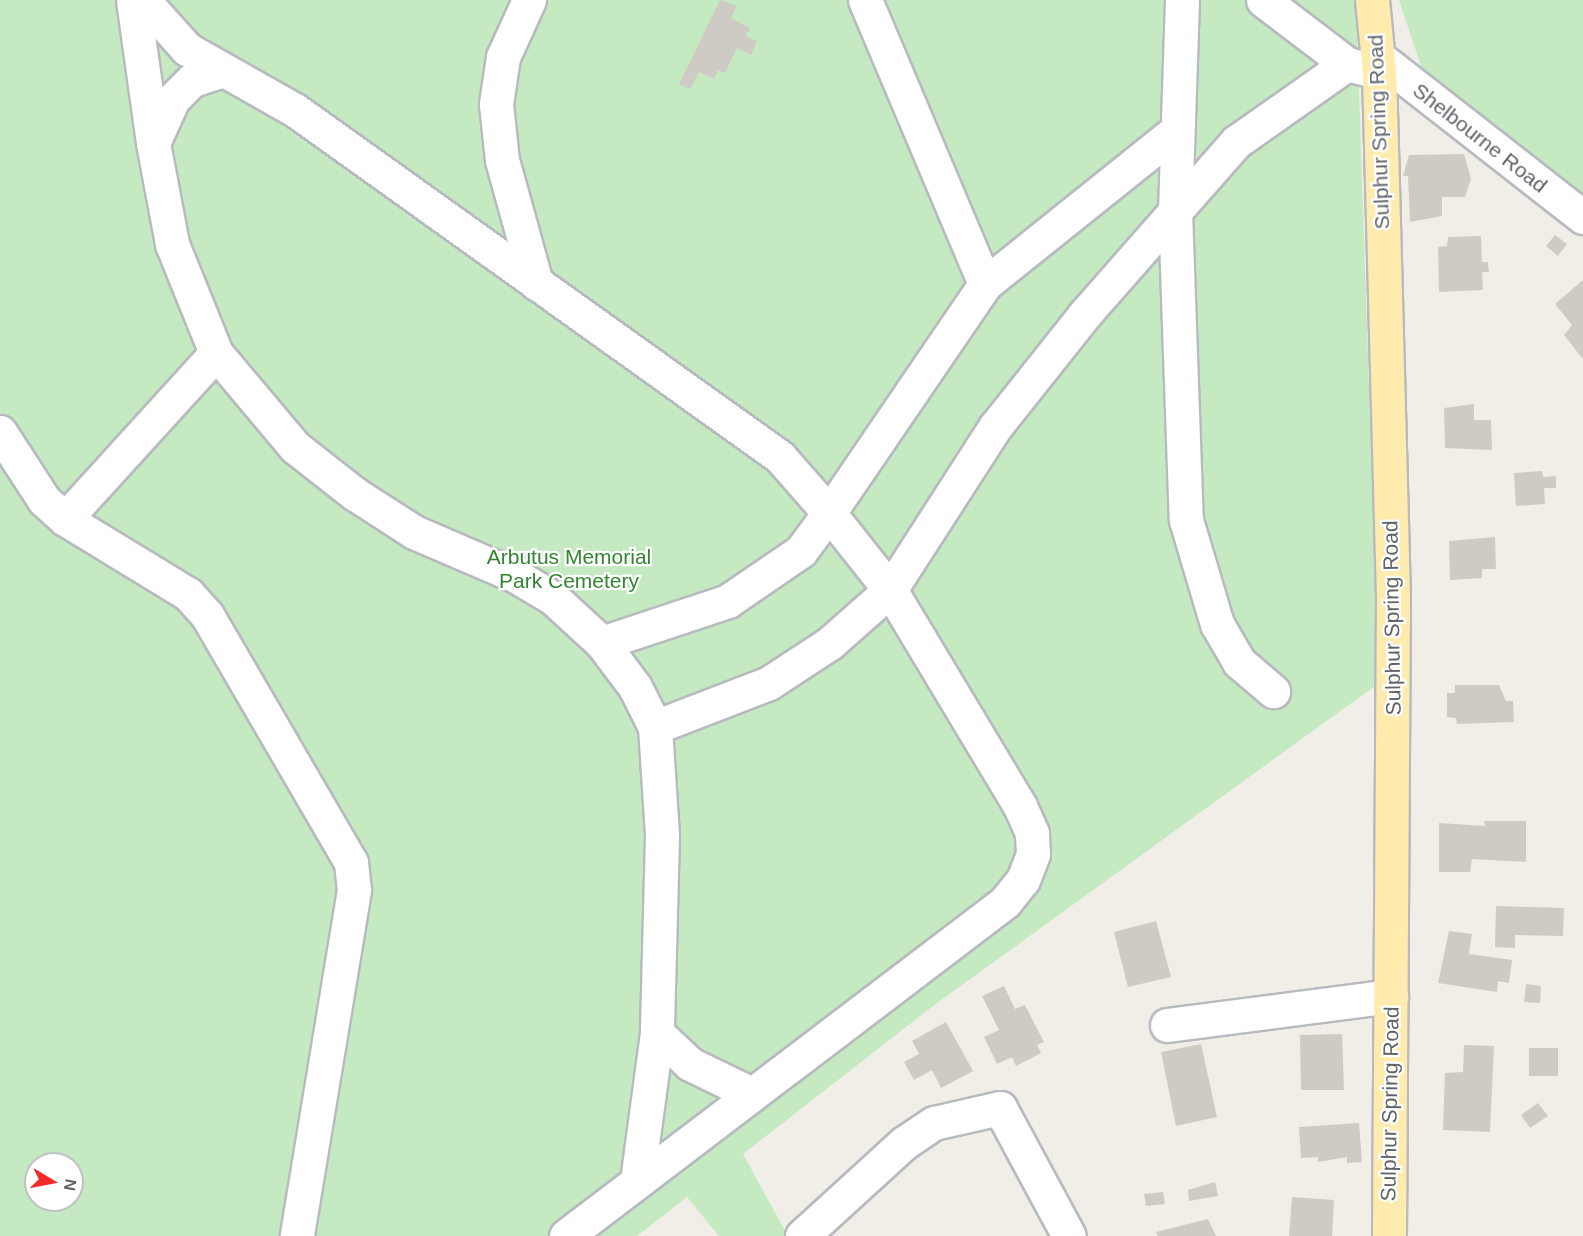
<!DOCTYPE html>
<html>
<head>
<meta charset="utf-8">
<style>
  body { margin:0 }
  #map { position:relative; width:1583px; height:1236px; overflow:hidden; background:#f1eee7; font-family:Arial,sans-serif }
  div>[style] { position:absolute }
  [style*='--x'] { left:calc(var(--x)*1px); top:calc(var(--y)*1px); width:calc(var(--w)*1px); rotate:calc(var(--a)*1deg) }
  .green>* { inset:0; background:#c5eac2 }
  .building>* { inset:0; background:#cecbc5 }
  .roads { filter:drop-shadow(2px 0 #b7babe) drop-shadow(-2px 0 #b7babe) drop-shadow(0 2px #b7babe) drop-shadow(0 -2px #b7babe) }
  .minor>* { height:33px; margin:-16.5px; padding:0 16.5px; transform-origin:16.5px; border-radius:16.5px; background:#fff }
  .major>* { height:33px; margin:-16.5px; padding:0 16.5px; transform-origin:16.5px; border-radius:16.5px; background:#ffebae }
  span { translate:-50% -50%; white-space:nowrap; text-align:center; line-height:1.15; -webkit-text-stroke:4.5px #fff; paint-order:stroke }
  .street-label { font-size:21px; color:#5e6368 }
  .park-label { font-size:21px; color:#328530 }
  .north { position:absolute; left:24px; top:1152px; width:60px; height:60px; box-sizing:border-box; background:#fff; border:2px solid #bfc1c3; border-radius:50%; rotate:100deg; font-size:16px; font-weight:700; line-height:24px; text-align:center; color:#5e6368 }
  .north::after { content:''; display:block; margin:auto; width:21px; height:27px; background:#f42a2a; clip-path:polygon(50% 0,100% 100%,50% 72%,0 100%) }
</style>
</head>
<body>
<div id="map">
  <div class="green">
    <div style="clip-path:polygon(evenodd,0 0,1356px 0,1379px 683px,933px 1006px,743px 1154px,788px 1236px,719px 1236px,687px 1197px,637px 1236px,0 1236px,0 0,36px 1164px,72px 1164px,72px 1200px,36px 1200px,36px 1164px)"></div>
    <div style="clip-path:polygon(1399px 0,1583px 0,1583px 198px,1466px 110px,1421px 66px)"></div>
  </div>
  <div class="building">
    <div style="clip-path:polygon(720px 0,737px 6px,731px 18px,750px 28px,746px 36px,757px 41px,751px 55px,737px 48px,725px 73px,718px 70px,714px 79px,699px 72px,690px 89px,679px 84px)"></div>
    <div style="clip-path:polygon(1464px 154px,1471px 179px,1465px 197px,1442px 197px,1442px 216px,1410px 222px,1408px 176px,1403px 176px,1409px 155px)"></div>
    <div style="clip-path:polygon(1555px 235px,1567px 244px,1558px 256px,1546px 246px)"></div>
    <div style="clip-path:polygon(1481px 236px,1482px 262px,1488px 262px,1489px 272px,1482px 272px,1483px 290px,1439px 292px,1438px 247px,1447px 246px,1448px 237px)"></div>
    <div style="clip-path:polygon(1583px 280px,1583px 359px,1564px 335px,1572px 325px,1555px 304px)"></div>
    <div style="clip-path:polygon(1474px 404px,1474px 420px,1491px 420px,1492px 450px,1445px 448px,1444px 408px)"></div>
    <div style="clip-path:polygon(1542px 471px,1543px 477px,1556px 476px,1556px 488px,1544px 488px,1545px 504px,1516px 506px,1514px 473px)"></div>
    <div style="clip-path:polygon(1495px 537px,1496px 569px,1482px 569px,1482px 578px,1450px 580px,1449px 541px)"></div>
    <div style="clip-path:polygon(1455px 685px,1499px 685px,1506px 701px,1513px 701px,1514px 722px,1457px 724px,1456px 718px,1447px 717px,1447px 693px,1455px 693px)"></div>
    <div style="clip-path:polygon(1484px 821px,1526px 821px,1526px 862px,1472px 859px,1470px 872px,1439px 872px,1439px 823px,1485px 826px)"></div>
    <div style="clip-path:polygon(1496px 906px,1564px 908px,1563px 936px,1515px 935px,1515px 948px,1495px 947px)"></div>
    <div style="clip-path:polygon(1156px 921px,1171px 977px,1128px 987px,1114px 932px)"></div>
    <div style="clip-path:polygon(1449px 931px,1472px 934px,1469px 954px,1512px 960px,1509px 983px,1498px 981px,1497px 992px,1438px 983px)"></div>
    <div style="clip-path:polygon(1526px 984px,1541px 986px,1540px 1003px,1524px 1002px)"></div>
    <div style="clip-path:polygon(1004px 986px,1015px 1009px,1025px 1005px,1044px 1042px,1037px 1045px,1041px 1053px,1016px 1066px,1012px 1057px,997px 1064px,984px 1037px,999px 1030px,982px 996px)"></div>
    <div style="clip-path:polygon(946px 1022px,973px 1071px,941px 1088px,932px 1070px,914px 1080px,904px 1062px,919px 1054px,912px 1041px)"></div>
    <div style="clip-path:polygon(1342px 1034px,1344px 1090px,1301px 1090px,1300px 1035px)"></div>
    <div style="clip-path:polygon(1201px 1044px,1217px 1117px,1176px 1126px,1161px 1052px)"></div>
    <div style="clip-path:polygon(1464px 1045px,1494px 1046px,1490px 1132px,1443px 1130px,1445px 1073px,1463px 1072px)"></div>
    <div style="clip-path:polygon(1529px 1048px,1558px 1048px,1558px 1076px,1529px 1076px)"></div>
    <div style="clip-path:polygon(1538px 1103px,1548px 1116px,1530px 1128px,1521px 1115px)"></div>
    <div style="clip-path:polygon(1359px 1123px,1362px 1162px,1347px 1163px,1347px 1157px,1318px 1162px,1318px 1157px,1301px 1158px,1299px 1127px)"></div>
    <div style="clip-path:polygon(1215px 1182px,1218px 1196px,1189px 1201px,1188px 1190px)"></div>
    <div style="clip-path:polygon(1163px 1192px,1165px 1204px,1146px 1206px,1144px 1194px)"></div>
    <div style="clip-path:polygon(1292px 1197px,1334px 1200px,1332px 1236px,1289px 1236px)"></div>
    <div style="clip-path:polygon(1208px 1219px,1216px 1236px,1158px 1236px,1156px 1232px)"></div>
  </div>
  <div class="roads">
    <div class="minor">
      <div style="--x:133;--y:0;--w:144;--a:82"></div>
      <div style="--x:143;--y:0;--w:66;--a:48.1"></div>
      <div style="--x:187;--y:49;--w:124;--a:29.5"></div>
      <div style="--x:295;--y:110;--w:596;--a:35.58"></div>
      <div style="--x:780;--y:457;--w:74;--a:48.8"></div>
      <div style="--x:829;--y:513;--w:277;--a:-55.7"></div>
      <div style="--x:985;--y:284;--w:308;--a:-112.9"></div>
      <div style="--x:529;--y:0;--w:63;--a:114.5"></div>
      <div style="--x:503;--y:57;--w:48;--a:98.5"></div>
      <div style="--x:496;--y:104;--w:56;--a:83.9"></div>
      <div style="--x:502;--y:160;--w:128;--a:74.5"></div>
      <div style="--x:1182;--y:0;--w:211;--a:91.9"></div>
      <div style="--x:1175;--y:211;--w:309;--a:88"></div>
      <div style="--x:1186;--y:520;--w:109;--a:73.4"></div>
      <div style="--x:1217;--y:624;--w:44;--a:59.9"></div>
      <div style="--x:1239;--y:662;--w:45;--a:40.5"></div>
      <div style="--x:1263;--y:0;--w:106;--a:37.3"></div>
      <div style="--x:1347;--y:64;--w:20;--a:15"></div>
      <div style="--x:1378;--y:57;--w:260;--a:38"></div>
      <div style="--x:220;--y:71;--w:29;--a:162"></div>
      <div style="--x:192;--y:80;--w:27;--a:135"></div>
      <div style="--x:173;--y:99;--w:48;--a:114.4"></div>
      <div style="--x:153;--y:143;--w:103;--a:79.3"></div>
      <div style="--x:172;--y:244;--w:118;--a:68"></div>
      <div style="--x:216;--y:353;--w:123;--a:50"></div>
      <div style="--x:295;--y:447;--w:76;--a:38.1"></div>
      <div style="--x:355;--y:494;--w:70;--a:32.8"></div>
      <div style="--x:414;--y:532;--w:111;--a:23.3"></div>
      <div style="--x:516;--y:576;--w:43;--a:30.7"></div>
      <div style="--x:553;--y:598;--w:67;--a:42.6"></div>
      <div style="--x:602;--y:643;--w:55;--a:53.1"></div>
      <div style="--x:635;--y:687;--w:45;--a:63.4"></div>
      <div style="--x:655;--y:727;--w:109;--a:86.3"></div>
      <div style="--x:662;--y:836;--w:197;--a:91.5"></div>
      <div style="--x:657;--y:1033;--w:149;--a:97.7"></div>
      <div style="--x:985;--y:284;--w:243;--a:-38.7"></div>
      <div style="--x:0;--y:432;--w:81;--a:57.1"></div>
      <div style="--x:44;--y:500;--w:28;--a:42"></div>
      <div style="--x:65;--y:519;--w:144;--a:31.4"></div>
      <div style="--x:188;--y:594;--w:28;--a:48"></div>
      <div style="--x:207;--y:615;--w:286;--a:59.8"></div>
      <div style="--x:351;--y:862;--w:28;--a:84"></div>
      <div style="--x:354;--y:890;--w:351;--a:99.4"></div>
      <div style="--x:65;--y:519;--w:224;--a:-47.7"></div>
      <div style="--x:655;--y:727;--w:122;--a:-21.1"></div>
      <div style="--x:769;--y:683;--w:73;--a:-33.3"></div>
      <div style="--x:830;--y:643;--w:80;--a:-41.5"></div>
      <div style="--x:890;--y:590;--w:194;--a:-57.2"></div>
      <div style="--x:995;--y:427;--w:143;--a:-51.5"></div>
      <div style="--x:1084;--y:315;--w:230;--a:-48.7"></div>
      <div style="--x:1236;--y:142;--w:136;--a:-35.1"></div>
      <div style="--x:1167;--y:1025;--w:226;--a:-7.4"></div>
      <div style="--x:657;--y:1033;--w:45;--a:43.2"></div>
      <div style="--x:690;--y:1064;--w:69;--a:25.8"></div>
      <div style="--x:566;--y:1236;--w:552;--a:-37.26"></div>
      <div style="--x:1005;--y:902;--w:28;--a:-51"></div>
      <div style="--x:1023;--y:880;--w:28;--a:-69"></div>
      <div style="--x:1033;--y:854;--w:21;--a:-93"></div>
      <div style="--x:1032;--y:833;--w:30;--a:-114"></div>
      <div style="--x:1020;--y:806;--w:252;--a:-121"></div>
      <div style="--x:890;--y:590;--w:98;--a:-128.4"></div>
      <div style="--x:829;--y:513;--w:47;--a:126.4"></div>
      <div style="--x:801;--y:551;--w:88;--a:145.6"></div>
      <div style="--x:728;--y:601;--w:133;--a:161.6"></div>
      <div style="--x:802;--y:1236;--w:138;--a:-42.4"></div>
      <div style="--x:904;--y:1143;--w:36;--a:-34"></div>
      <div style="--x:934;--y:1123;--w:68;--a:-12.8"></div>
      <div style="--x:1000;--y:1108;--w:145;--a:61.7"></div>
    </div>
    <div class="major">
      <div style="--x:1372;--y:0;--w:72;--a:84.4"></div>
      <div style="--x:1379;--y:72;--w:524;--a:88.47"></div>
      <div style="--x:1393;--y:596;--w:640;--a:90.36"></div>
    </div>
  </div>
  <div class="street-label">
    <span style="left:1379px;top:132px;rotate:-92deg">Sulphur Spring Road</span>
    <span style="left:1480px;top:138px;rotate:38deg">Shelbourne Road</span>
    <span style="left:1392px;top:618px;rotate:-91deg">Sulphur Spring Road</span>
    <span style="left:1390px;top:1104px;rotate:-89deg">Sulphur Spring Road</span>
  </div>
  <div class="park-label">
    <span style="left:569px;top:569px">Arbutus Memorial<br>Park Cemetery</span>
  </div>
  <div class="north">N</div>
</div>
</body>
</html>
